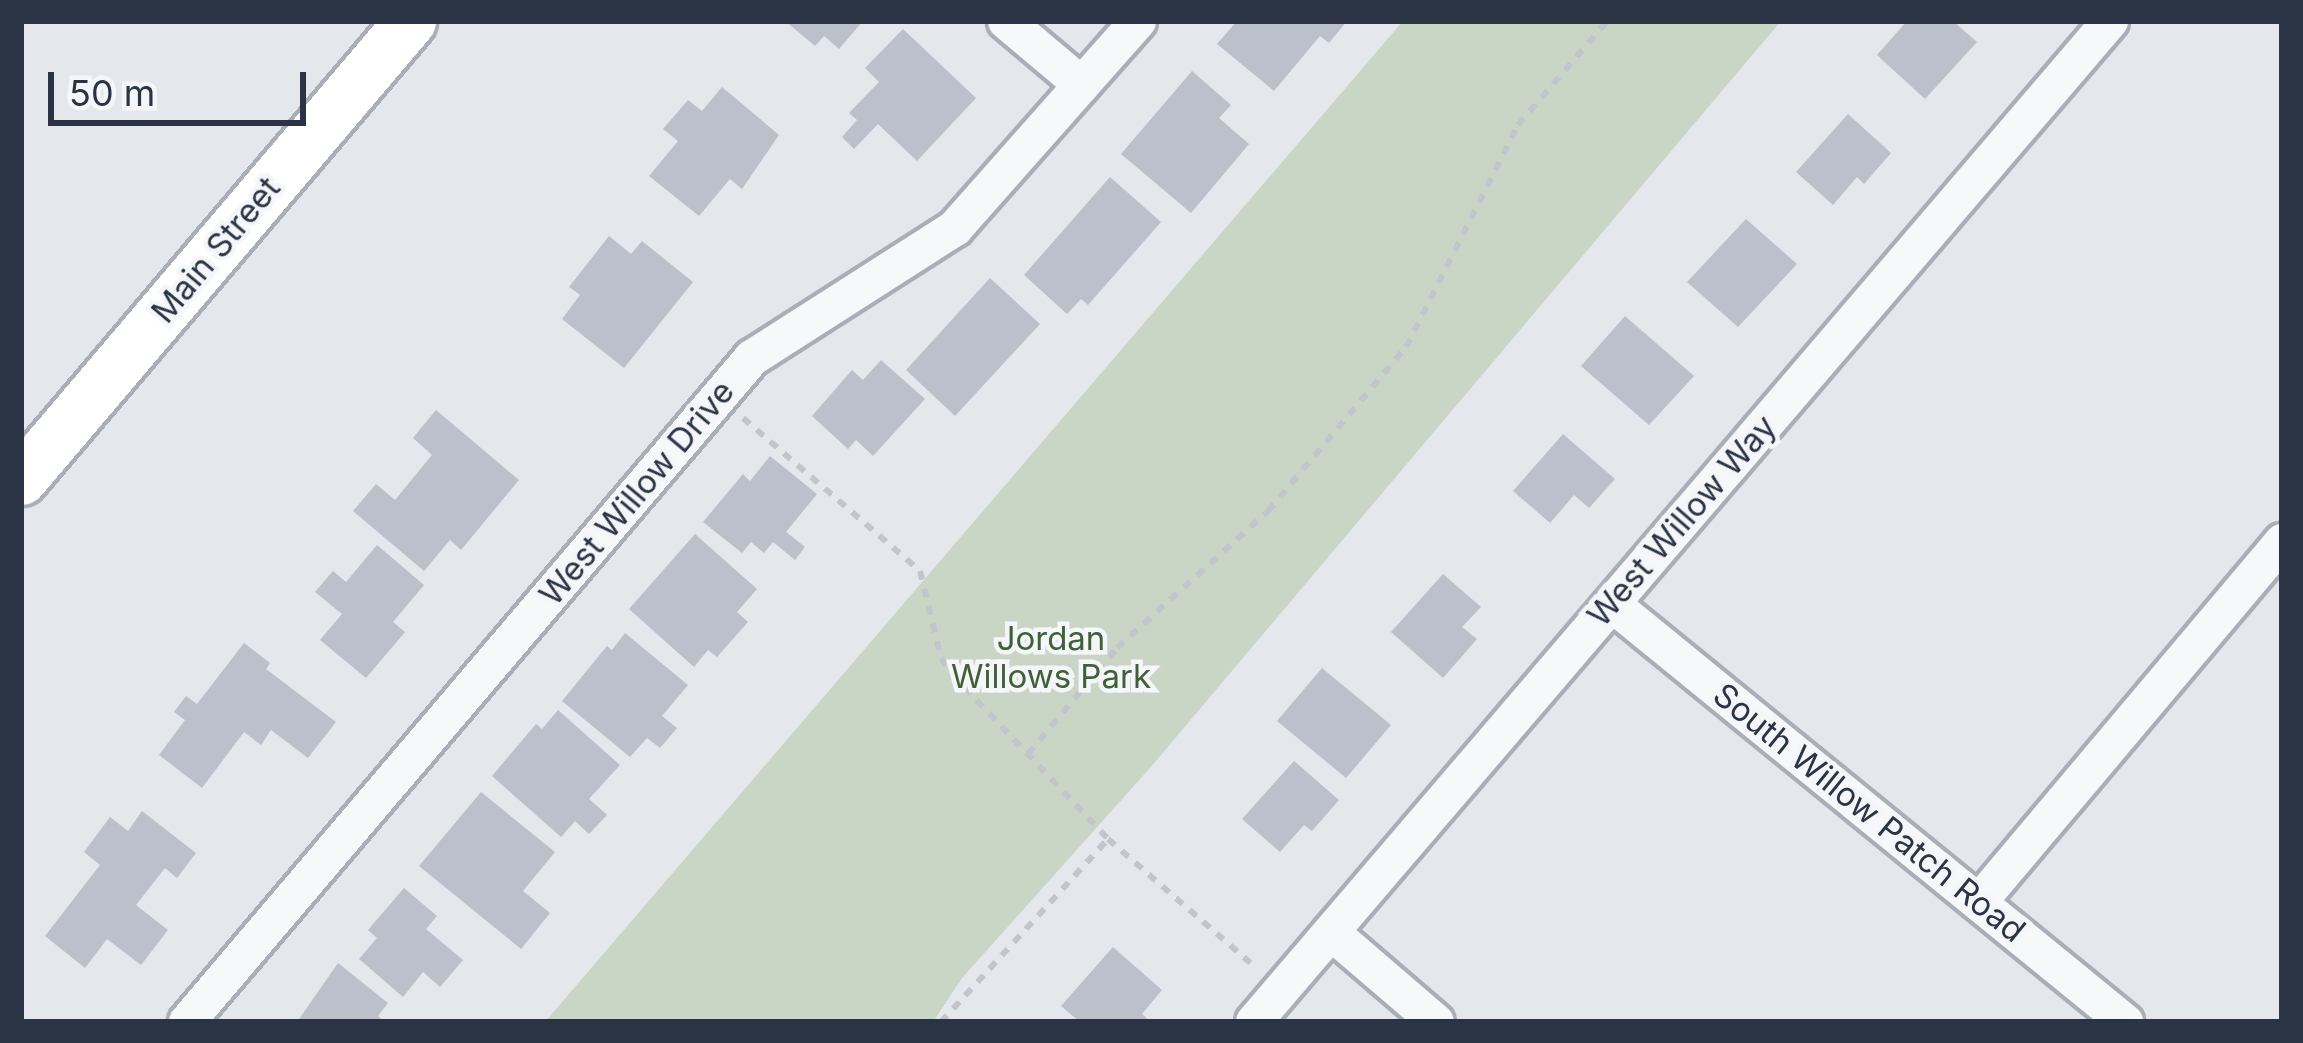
<!DOCTYPE html>
<html>
<head>
<meta charset="utf-8">
<style>
  body { margin:0 }
  #map { position:relative; width:2303px; height:1043px; overflow:hidden; background:#e4e7ec; font-family:Inter,sans-serif }
  div>[style] { position:absolute }
  [style*='--x'] { left:calc(var(--x)*1px); top:calc(var(--y)*1px); width:calc(var(--w)*1px); rotate:calc(var(--a)*1deg) }
  .green>* { inset:0; background:#c9d6c5 }
  .building>* { inset:0; background:#bbc0ca }
  .path>* { height:6px; margin-top:-3px; transform-origin:0; background:repeating-linear-gradient(90deg,#c2c5cb 0 9px,transparent 0 18px) }
  .roads { filter:drop-shadow(3px 0 #a9aeb7) drop-shadow(-3px 0 #a9aeb7) drop-shadow(0 3px #a9aeb7) drop-shadow(0 -3px #a9aeb7) }
  .street>* { height:36px; margin:-18px; padding:0 18px; transform-origin:18px; border-radius:18px; background:#f7f8fa }
  .secondary>* { height:51px; margin:-25.5px; padding:0 25.5px; transform-origin:25.5px; border-radius:25.5px; background:#fff }
  span { translate:-50% -50%; white-space:nowrap; text-align:center; line-height:1.15; -webkit-text-stroke:9px #f4f6f9; paint-order:stroke }
  .street-label { font-size:33px; color:#2b3445 }
  .park-label { font-size:33px; color:#3f6138 }
  .frame { position:absolute; inset:0; border:24px solid #2b3445; pointer-events:none }
  .scale { position:absolute; left:48px; top:72px; width:258px; height:54px; box-sizing:border-box; border:6px solid #2b3445; border-top:0; padding-left:15px; font-size:36px; line-height:42px; white-space:nowrap; color:#2b3445; -webkit-text-stroke:9px #f4f6f9; paint-order:stroke }
</style>
</head>
<body>
<div id="map">
  <div class="green">
    <div style="clip-path:polygon(1403px 21px,1781px 21px,1150px 768px,962px 978px,933px 1022px,545px 1022px)"></div>
  </div>
  <div class="building">
    <div style="clip-path:polygon(785px 21px,863px 21px,839px 49px,824px 36px,815px 46px)"></div>
    <div style="clip-path:polygon(1237px 21px,1347px 21px,1329px 43px,1320px 36px,1274px 91px,1217px 44px)"></div>
    <div style="clip-path:polygon(1907px 21px,1953px 21px,1977px 42px,1925px 99px,1877px 55px)"></div>
    <div style="clip-path:polygon(903px 29px,976px 98px,917px 161px,878px 124px,854px 149px,842px 137px,857px 120px,849px 113px,879px 82px,865px 68px)"></div>
    <div style="clip-path:polygon(1192px 71px,1231px 105px,1219px 118px,1249px 144px,1191px 213px,1121px 154px)"></div>
    <div style="clip-path:polygon(722px 87px,779px 135px,742px 189px,730px 179px,699px 216px,649px 176px,678px 141px,663px 129px,688px 100px,702px 111px)"></div>
    <div style="clip-path:polygon(1848px 114px,1891px 153px,1864px 184px,1857px 177px,1833px 205px,1796px 172px)"></div>
    <div style="clip-path:polygon(1110px 177px,1161px 222px,1088px 305px,1081px 299px,1067px 314px,1024px 275px)"></div>
    <div style="clip-path:polygon(1746px 219px,1797px 264px,1738px 327px,1687px 282px)"></div>
    <div style="clip-path:polygon(609px 236px,631px 254px,642px 241px,693px 282px,624px 368px,562px 319px,580px 295px,569px 287px)"></div>
    <div style="clip-path:polygon(990px 278px,1040px 324px,955px 416px,906px 370px)"></div>
    <div style="clip-path:polygon(1625px 316px,1694px 376px,1649px 425px,1581px 366px)"></div>
    <div style="clip-path:polygon(881px 360px,925px 399px,873px 456px,856px 440px,848px 449px,812px 416px,852px 370px,863px 380px)"></div>
    <div style="clip-path:polygon(436px 410px,519px 480px,461px 550px,450px 540px,424px 571px,353px 511px,376px 484px,395px 500px,432px 455px,413px 438px)"></div>
    <div style="clip-path:polygon(1563px 434px,1615px 479px,1589px 508px,1574px 495px,1550px 523px,1513px 491px)"></div>
    <div style="clip-path:polygon(770px 456px,817px 494px,786px 532px,805px 547px,795px 560px,773px 542px,764px 553px,751px 542px,742px 553px,703px 522px,743px 474px,750px 481px)"></div>
    <div style="clip-path:polygon(695px 534px,757px 589px,737px 612px,748px 622px,717px 657px,708px 650px,694px 667px,629px 609px)"></div>
    <div style="clip-path:polygon(377px 545px,424px 585px,393px 622px,405px 632px,366px 678px,320px 640px,342px 614px,315px 592px,333px 571px,346px 582px)"></div>
    <div style="clip-path:polygon(1443px 574px,1481px 607px,1462px 627px,1477px 639px,1443px 678px,1391px 632px)"></div>
    <div style="clip-path:polygon(625px 633px,688px 685px,662px 716px,677px 728px,660px 748px,647px 738px,630px 757px,562px 701px,607px 646px,612px 650px)"></div>
    <div style="clip-path:polygon(244px 643px,270px 663px,266px 669px,336px 722px,308px 758px,271px 730px,261px 745px,244px 732px,202px 788px,159px 755px,185px 720px,174px 712px,186px 696px,197px 704px)"></div>
    <div style="clip-path:polygon(1322px 668px,1391px 725px,1346px 778px,1277px 721px)"></div>
    <div style="clip-path:polygon(558px 710px,620px 765px,589px 799px,607px 815px,589px 834px,575px 821px,561px 837px,492px 776px,536px 724px,542px 729px)"></div>
    <div style="clip-path:polygon(1294px 761px,1339px 800px,1312px 831px,1304px 825px,1280px 852px,1242px 819px)"></div>
    <div style="clip-path:polygon(481px 792px,555px 852px,523px 891px,550px 913px,521px 949px,419px 866px)"></div>
    <div style="clip-path:polygon(142px 811px,196px 853px,177px 878px,165px 868px,136px 905px,168px 930px,141px 965px,107px 939px,85px 968px,45px 936px,100px 865px,84px 852px,110px 817px,128px 831px)"></div>
    <div style="clip-path:polygon(404px 888px,437px 916px,426px 929px,463px 960px,440px 987px,423px 972px,403px 997px,359px 959px,377px 938px,368px 930px)"></div>
    <div style="clip-path:polygon(1113px 947px,1162px 990px,1142px 1014px,1151px 1022px,1080px 1022px,1061px 1006px)"></div>
    <div style="clip-path:polygon(338px 963px,388px 1003px,378px 1016px,385px 1022px,297px 1022px)"></div>
  </div>
  <div class="path">
    <div style="--x:743;--y:418;--w:234;--a:40.8"></div>
    <div style="--x:920;--y:571;--w:89;--a:76.4"></div>
    <div style="--x:941;--y:658;--w:19;--a:55"></div>
    <div style="--x:952;--y:674;--w:227;--a:46.6"></div>
    <div style="--x:1108;--y:839;--w:195;--a:41"></div>
    <div style="--x:1028;--y:754;--w:138;--a:-50"></div>
    <div style="--x:1117;--y:648;--w:204;--a:-42.2"></div>
    <div style="--x:1268;--y:511;--w:214;--a:-49.9"></div>
    <div style="--x:1406;--y:347;--w:249;--a:-63.2"></div>
    <div style="--x:1518;--y:125;--w:137;--a:-49.4"></div>
    <div style="--x:941;--y:1022;--w:248;--a:-47.6"></div>
  </div>
  <div class="roads">
    <div class="street">
      <div style="--x:1006;--y:21;--w:99;--a:40.1"></div>
      <div style="--x:1612;--y:604;--w:662;--a:39.17"></div>
      <div style="--x:1979;--y:902;--w:471;--a:-49.9"></div>
      <div style="--x:1331;--y:932;--w:138;--a:40.6"></div>
      <div style="--x:187;--y:1022;--w:872;--a:-49.61"></div>
      <div style="--x:752;--y:358;--w:241;--a:-32.6"></div>
      <div style="--x:955;--y:228;--w:276;--a:-48.5"></div>
      <div style="--x:1254;--y:1022;--w:1317;--a:-49.46"></div>
    </div>
    <div class="secondary">
      <div style="--x:21;--y:479;--w:601;--a:-49.66"></div>
    </div>
  </div>
  <div class="street-label">
    <span style="left:216px;top:250px;rotate:-50deg">Main Street</span>
    <span style="left:637px;top:493px;rotate:-50deg">West Willow Drive</span>
    <span style="left:1682px;top:521px;rotate:-49deg">West Willow Way</span>
    <span style="left:1869px;top:813px;rotate:39deg">South Willow Patch Road</span>
  </div>
  <div class="park-label">
    <span style="left:1051px;top:658px">Jordan<br>Willows Park</span>
  </div>
  <div class="frame"></div>
  <div class="scale">50 m</div>
</div>
</body>
</html>
